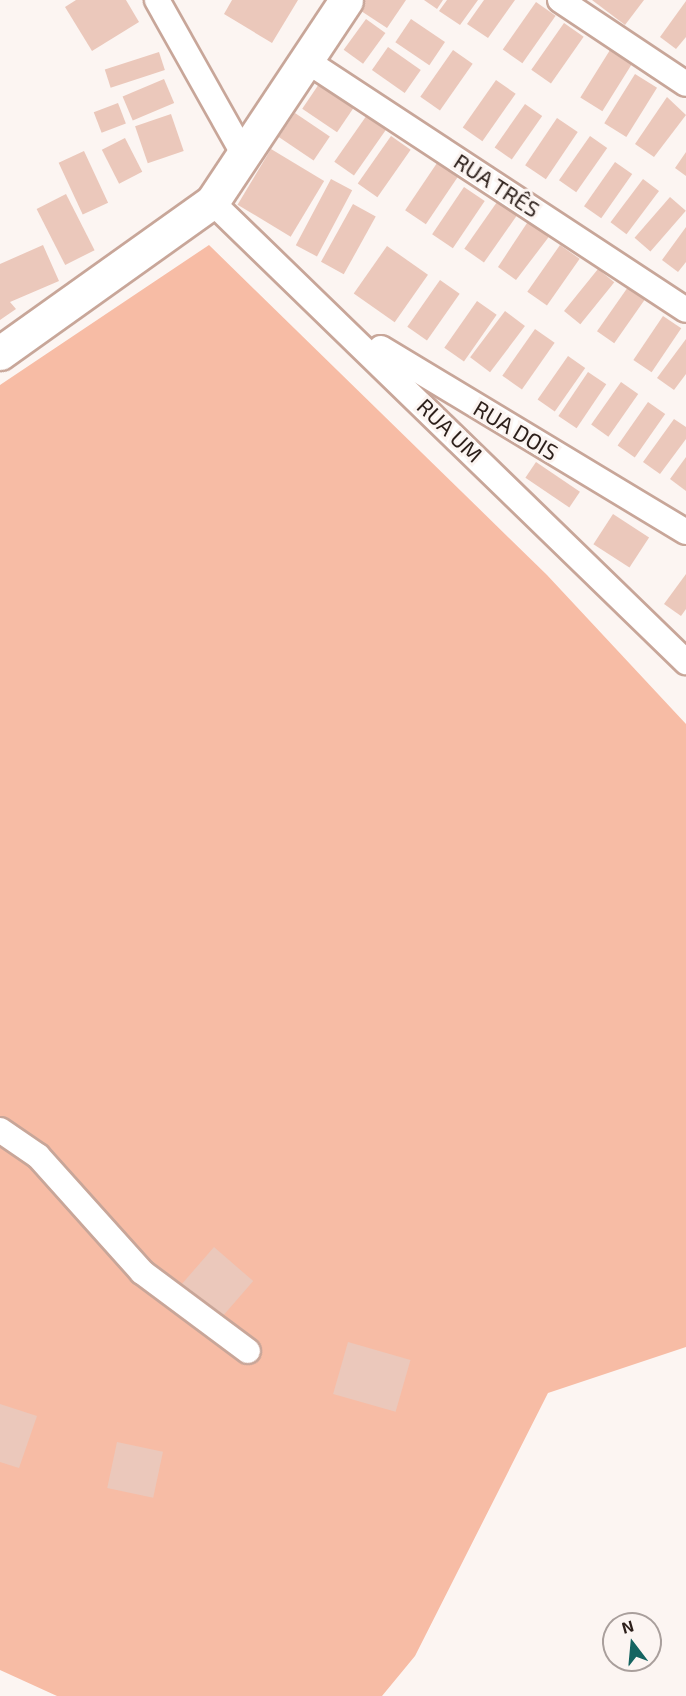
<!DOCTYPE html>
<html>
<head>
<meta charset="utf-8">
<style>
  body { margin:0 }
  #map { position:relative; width:686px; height:1696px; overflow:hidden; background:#fcf5f2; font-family:"Exo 2",sans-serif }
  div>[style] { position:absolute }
  .green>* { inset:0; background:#f7bca5 }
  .building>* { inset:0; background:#ebc8bb; transform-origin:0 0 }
  .roads { filter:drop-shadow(2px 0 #c8a699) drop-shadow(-2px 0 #c8a699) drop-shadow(0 2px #c8a699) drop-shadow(0 -2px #c8a699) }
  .street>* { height:24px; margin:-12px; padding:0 12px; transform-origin:12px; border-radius:12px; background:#fff }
  .secondary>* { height:33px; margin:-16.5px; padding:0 16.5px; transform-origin:16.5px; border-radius:16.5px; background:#fff }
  span { translate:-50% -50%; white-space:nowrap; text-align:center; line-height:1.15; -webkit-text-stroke:6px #fcf5f2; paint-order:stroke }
  .street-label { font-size:22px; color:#2c1f1a }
  .north { position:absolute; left:602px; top:1612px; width:60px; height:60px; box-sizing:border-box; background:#fcf5f2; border:2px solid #a99f9c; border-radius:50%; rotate:344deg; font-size:16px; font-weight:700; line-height:24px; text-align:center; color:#2c1f1a }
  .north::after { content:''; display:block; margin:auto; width:21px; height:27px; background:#156461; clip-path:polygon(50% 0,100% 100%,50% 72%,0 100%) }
</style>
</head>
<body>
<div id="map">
  <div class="green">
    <i style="clip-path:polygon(209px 245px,547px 575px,686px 724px,686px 1347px,548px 1393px,415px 1656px,382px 1696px,57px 1696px,0 1670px,0 385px)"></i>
  </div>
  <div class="building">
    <i style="clip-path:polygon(76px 0,126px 0,139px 22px,92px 51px,65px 7px)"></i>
    <i style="clip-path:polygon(232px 0,298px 0,272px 43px,224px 14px)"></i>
    <i style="clip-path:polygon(364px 0,406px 0,387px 28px,358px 9px)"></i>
    <i style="clip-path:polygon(424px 0,443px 0,437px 9px)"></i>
    <i style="clip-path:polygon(447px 0,478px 0,460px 25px,439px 11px)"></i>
    <i style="clip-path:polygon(484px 0,515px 0,488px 38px,467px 24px)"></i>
    <i style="clip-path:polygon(592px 0,644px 0,625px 25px)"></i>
    <i style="clip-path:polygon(686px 1px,686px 37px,676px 49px,660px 37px)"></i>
    <i style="left:536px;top:2px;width:24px;height:58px;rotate:35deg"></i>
    <i style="left:366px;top:19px;width:24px;height:38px;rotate:36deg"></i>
    <i style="left:411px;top:19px;width:41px;height:28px;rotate:34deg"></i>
    <i style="left:564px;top:23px;width:24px;height:57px;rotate:35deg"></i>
    <i style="left:388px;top:47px;width:40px;height:28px;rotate:35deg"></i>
    <i style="left:453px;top:50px;width:24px;height:57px;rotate:35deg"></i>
    <i style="left:610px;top:50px;width:26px;height:56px;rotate:32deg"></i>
    <i style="left:159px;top:52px;width:19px;height:57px;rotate:72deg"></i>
    <i style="left:635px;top:74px;width:26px;height:58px;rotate:32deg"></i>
    <i style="left:164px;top:79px;width:26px;height:45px;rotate:67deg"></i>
    <i style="left:496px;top:80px;width:24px;height:58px;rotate:35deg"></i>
    <i style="left:319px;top:84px;width:42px;height:30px;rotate:34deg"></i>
    <i style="clip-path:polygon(667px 97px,686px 115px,654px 157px,635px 144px)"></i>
    <i style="left:118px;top:103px;width:22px;height:26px;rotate:69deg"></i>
    <i style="left:525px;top:104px;width:21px;height:53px;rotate:35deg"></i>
    <i style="left:295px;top:113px;width:42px;height:29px;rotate:34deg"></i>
    <i style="left:171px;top:114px;width:39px;height:38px;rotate:71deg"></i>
    <i style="left:367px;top:115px;width:24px;height:57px;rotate:35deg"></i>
    <i style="left:557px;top:118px;width:25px;height:57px;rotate:34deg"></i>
    <i style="left:391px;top:136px;width:24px;height:58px;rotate:35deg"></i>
    <i style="left:590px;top:136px;width:21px;height:54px;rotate:35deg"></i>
    <i style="left:125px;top:138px;width:38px;height:26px;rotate:63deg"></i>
    <i style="left:271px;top:149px;width:62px;height:65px;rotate:31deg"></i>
    <i style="left:84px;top:151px;width:57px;height:28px;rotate:65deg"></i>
    <i style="clip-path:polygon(686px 152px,686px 176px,675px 168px)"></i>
    <i style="left:615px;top:162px;width:21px;height:54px;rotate:35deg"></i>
    <i style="left:437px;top:163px;width:25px;height:57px;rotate:34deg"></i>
    <i style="left:331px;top:179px;width:24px;height:75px;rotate:28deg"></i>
    <i style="left:643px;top:179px;width:20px;height:54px;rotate:37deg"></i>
    <i style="left:464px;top:187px;width:25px;height:57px;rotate:34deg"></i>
    <i style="left:66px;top:194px;width:63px;height:33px;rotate:63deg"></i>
    <i style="left:670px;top:197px;width:21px;height:54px;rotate:41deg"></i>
    <i style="left:497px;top:202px;width:24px;height:57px;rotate:35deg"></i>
    <i style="left:353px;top:204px;width:26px;height:66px;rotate:29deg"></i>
    <i style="clip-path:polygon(529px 220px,551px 234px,516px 280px,498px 267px)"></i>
    <i style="clip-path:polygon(686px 227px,686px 262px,678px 272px,662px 260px)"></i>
    <i style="clip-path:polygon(43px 245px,59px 281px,10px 302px,16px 309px,0 320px,0 264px)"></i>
    <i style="left:560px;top:245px;width:24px;height:57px;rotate:35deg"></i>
    <i style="left:387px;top:246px;width:50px;height:58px;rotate:35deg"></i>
    <i style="left:598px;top:269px;width:21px;height:54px;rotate:39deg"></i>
    <i style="left:440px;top:280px;width:24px;height:57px;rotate:35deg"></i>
    <i style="left:628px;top:287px;width:21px;height:54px;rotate:35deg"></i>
    <i style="left:477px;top:301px;width:24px;height:57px;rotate:35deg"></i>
    <i style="left:505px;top:311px;width:25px;height:58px;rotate:37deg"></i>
    <i style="left:663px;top:316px;width:22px;height:53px;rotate:34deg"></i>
    <i style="left:535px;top:329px;width:24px;height:57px;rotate:35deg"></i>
    <i style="clip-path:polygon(686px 339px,686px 374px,674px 390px,657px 378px)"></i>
    <i style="left:568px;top:356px;width:21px;height:53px;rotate:35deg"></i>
    <i style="left:588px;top:372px;width:22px;height:53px;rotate:34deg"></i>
    <i style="left:621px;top:382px;width:21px;height:52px;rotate:35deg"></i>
    <i style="left:648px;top:402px;width:21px;height:53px;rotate:35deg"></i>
    <i style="clip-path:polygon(674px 419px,686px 427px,686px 439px,660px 474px,643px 462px)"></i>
    <i style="clip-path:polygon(686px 457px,686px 491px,670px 479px)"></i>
    <i style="left:536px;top:462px;width:53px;height:19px;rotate:34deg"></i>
    <i style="left:613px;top:514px;width:43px;height:36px;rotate:33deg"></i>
    <i style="clip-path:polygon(686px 574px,686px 609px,681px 616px,664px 604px)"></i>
    <i style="left:214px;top:1247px;width:52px;height:51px;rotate:41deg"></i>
    <i style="left:348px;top:1342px;width:65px;height:54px;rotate:16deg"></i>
    <i style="clip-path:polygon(0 1404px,37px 1416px,19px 1468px,0 1462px)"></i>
    <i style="left:117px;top:1442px;width:47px;height:47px;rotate:12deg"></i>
  </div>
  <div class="roads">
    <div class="street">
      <i style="left:157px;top:0;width:178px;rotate:60.7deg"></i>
      <i style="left:560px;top:0;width:151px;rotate:33.7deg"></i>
      <i style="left:307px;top:61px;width:453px;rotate:33.3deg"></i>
      <i style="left:212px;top:202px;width:661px;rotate:44.14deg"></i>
      <i style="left:381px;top:348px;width:356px;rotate:31.1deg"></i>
      <i style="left:0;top:1130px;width:46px;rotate:34.4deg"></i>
      <i style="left:38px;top:1156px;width:156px;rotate:48.1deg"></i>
      <i style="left:142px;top:1272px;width:132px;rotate:36.7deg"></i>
    </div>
    <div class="secondary">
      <i style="left:0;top:353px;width:260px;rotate:-35.5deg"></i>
      <i style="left:212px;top:202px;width:242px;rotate:-56.4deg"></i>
    </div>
  </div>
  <div class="street-label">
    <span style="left:497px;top:185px;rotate:33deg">RUA TRÊS</span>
    <span style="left:450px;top:430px;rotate:44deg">RUA UM</span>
    <span style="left:516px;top:430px;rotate:31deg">RUA DOIS</span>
  </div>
  <div class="north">N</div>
</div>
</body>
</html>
